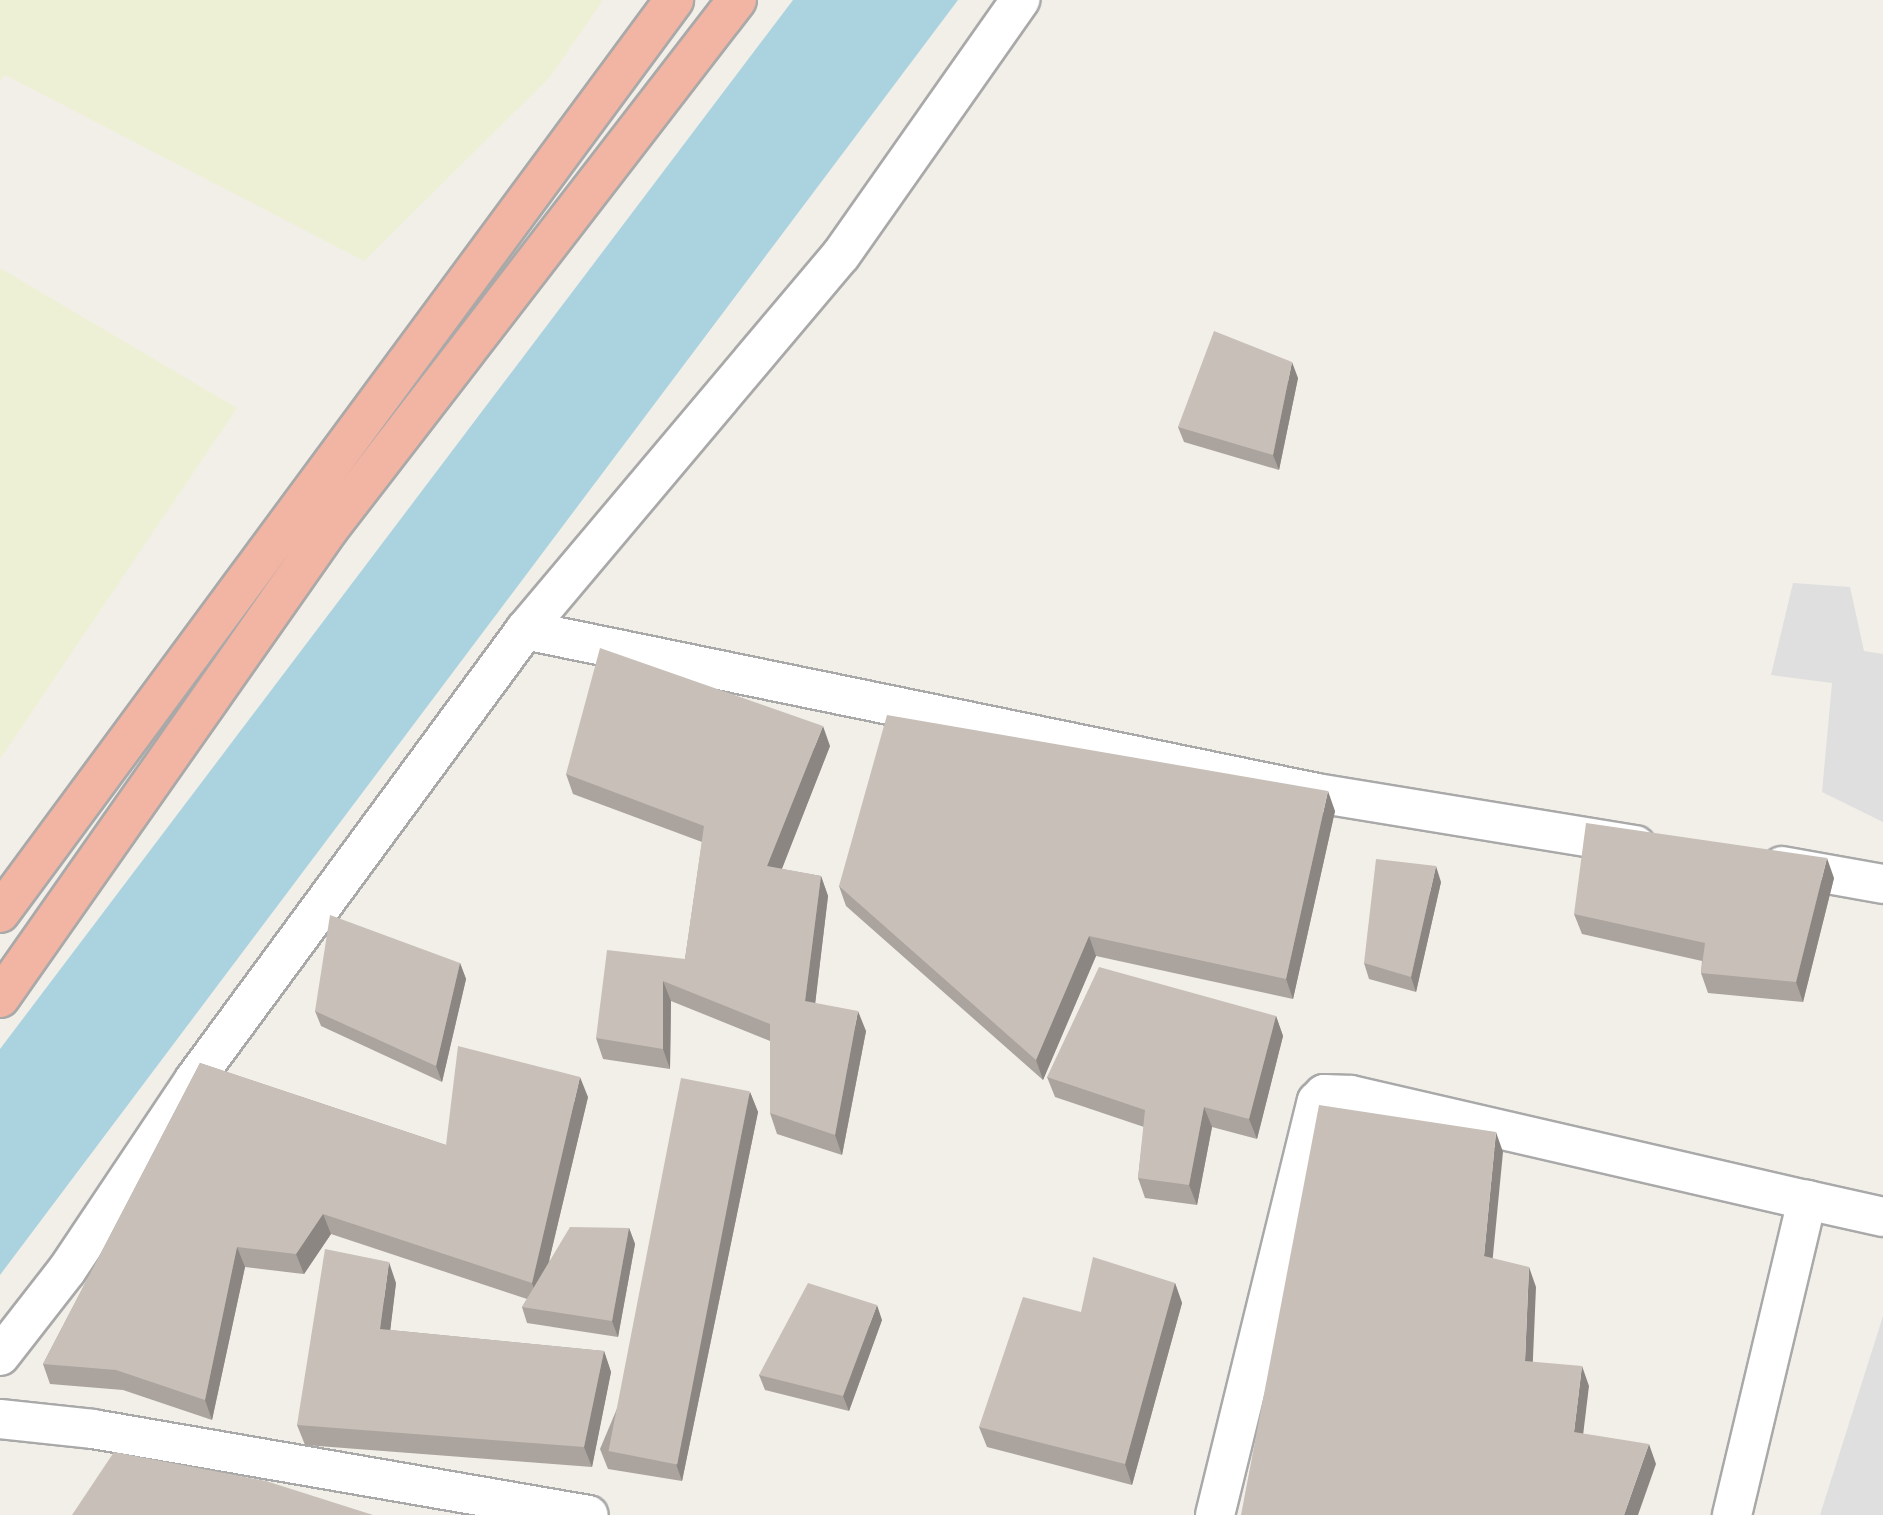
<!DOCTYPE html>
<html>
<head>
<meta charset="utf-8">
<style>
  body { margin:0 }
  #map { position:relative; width:1883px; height:1515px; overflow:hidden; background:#f2efe9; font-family:Quicksand,sans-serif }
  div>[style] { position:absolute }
  .residential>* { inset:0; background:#e0dfdf }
  .farmland>* { inset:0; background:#eef0d5 }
  .water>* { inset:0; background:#aad3df }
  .roads { filter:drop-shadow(2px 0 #a9a9a9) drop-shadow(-2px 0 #a9a9a9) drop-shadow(0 2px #a9a9a9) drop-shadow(0 -2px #a9a9a9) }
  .minor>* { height:38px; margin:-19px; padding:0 19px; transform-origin:19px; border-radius:19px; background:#fff }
  .trunk>* { height:38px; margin:-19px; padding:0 19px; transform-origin:19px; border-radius:19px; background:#f2b4a3 }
  .wall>* { inset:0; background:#aba49e }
  .shaded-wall>* { inset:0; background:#8b8681 }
  .building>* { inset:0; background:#c7bfb8; transform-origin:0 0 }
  span { translate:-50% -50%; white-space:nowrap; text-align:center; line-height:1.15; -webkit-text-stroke:6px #fff; paint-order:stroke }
</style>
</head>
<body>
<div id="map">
  <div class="residential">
    <i style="clip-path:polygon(1793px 583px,1850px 587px,1864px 651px,1883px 654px,1883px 822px,1822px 792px,1832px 683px,1771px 675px)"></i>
    <i style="clip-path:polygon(1883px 1316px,1883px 1515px,1820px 1515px)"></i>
  </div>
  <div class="farmland">
    <i style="clip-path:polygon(0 0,603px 0,550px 77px,364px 261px,5px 75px,0 82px)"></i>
    <i style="clip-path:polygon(0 268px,237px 408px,0 759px)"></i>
  </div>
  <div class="water">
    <i style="clip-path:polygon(793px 0,958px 0,0 1275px,0 1049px)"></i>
  </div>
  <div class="roads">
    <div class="minor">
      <i style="left:525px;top:630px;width:809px;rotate:11.63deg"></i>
      <i style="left:1317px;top:793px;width:323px;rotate:9.3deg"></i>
      <i style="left:1782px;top:866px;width:103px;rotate:10.1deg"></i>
      <i style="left:0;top:1356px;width:109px;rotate:-52.1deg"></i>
      <i style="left:67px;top:1270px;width:229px;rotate:-56.2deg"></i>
      <i style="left:194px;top:1080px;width:559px;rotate:-53.66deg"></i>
      <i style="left:525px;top:630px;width:490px;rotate:-49.9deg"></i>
      <i style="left:841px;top:255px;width:312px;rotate:-54.9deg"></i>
      <i style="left:0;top:1419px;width:94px;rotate:6.1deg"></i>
      <i style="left:93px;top:1429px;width:503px;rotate:9.84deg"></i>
      <i style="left:1215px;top:1515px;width:426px;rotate:-76.2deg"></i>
      <i style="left:1317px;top:1101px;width:10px;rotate:-45deg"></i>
      <i style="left:1324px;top:1094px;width:27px;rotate:2deg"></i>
      <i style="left:1351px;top:1095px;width:468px;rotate:13deg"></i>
      <i style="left:1732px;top:1515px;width:324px;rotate:-76.6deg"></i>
      <i style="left:1807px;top:1200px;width:78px;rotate:12.6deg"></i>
    </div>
    <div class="trunk">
      <i style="left:0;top:913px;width:1135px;rotate:-53.56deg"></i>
      <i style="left:0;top:998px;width:573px;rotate:-54.95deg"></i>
      <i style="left:329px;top:529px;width:668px;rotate:-52.36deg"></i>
    </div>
  </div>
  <div class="wall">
    <i style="clip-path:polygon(1298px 378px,1279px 470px,1184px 442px,1178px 427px)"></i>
    <i style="clip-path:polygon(830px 746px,782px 869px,821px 876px,828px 896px,815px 1003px,866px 1031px,842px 1155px,777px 1134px,770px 1113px,770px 1041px,671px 1001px,670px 1069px,603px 1059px,596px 1038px,685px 959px,702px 842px,573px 794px,566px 774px)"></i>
    <i style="clip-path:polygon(1335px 811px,1293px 999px,1096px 956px,1043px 1080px,846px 906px,839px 886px)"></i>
    <i style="clip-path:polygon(1834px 878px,1803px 1002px,1708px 993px,1701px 973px,1702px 961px,1582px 934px,1574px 914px)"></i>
    <i style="clip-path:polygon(1441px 882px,1416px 992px,1369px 979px,1364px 963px)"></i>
    <i style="clip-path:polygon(460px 963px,466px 979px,442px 1082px,321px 1026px,315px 1011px)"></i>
    <i style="clip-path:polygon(1276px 1016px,1283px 1036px,1257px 1139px,1212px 1127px,1197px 1205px,1145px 1198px,1138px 1178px,1144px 1127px,1055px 1097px,1047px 1077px)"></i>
    <i style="clip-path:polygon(200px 1063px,446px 1145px,588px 1097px,549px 1261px,629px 1228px,635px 1244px,618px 1337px,527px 1323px,522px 1307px,527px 1299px,331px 1234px,304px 1274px,245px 1267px,212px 1420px,123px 1390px,50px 1384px,43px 1364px)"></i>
    <i style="clip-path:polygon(750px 1092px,758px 1112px,682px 1481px,608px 1469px,600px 1449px)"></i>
    <i style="clip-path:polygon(396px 1283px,390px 1330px,604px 1351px,611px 1372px,592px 1467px,305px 1445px,297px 1425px)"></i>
    <i style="clip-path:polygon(1175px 1283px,1182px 1303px,1132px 1485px,987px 1447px,979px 1427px)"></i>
    <i style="clip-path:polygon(882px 1320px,849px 1411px,765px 1390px,759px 1375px)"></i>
  </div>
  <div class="shaded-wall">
    <i style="clip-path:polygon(1292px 362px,1298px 378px,1279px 470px,1273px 455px)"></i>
    <i style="clip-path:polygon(823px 726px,830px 746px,775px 886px,767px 866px)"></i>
    <i style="clip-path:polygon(1328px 791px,1335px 811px,1293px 999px,1286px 979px)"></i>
    <i style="clip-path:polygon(1827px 858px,1834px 878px,1803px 1002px,1796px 982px)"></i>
    <i style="clip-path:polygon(1436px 866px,1441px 882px,1416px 992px,1411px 977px)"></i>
    <i style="clip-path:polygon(821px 876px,828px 896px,813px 1022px,805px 1001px)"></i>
    <i style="clip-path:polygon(1089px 936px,1096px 956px,1043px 1080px,1036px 1060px)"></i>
    <i style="clip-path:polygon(460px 963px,466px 979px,442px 1082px,436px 1066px)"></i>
    <i style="clip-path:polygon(663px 981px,671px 1001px,670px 1069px,663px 1049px)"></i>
    <i style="clip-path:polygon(858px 1011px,866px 1031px,842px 1155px,835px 1135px)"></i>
    <i style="clip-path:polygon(1276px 1016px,1283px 1036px,1257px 1139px,1249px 1119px)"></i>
    <i style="clip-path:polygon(580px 1077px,588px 1097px,539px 1303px,532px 1283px)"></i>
    <i style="clip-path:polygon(750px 1092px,758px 1112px,682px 1481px,675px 1461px)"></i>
    <i style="clip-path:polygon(1204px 1107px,1212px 1127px,1197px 1205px,1189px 1185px)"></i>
    <i style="clip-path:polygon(1496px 1132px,1503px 1152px,1491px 1276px,1484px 1256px)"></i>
    <i style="clip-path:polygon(323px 1214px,331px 1234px,304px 1274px,296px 1254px)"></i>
    <i style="clip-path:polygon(629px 1228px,635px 1244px,618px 1337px,612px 1321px)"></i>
    <i style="clip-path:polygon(237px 1247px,245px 1267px,212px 1420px,205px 1400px)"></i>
    <i style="clip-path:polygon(389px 1262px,396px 1283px,388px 1349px,380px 1329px)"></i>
    <i style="clip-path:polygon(1529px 1267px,1536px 1287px,1532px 1381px,1525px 1361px)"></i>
    <i style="clip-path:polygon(1175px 1283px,1182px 1303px,1132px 1485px,1125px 1464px)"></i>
    <i style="clip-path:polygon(877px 1305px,882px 1320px,849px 1411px,843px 1396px)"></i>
    <i style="clip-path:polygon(604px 1351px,611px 1372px,592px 1467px,584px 1447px)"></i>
    <i style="clip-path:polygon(1582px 1366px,1589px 1386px,1581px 1452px,1574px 1432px)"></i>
    <i style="clip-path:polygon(1649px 1444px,1656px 1464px,1638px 1515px,1624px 1515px)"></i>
  </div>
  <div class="building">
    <i style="clip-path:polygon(1214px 331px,1292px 362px,1273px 455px,1178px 427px)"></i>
    <i style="clip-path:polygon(600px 648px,823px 726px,767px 866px,821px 876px,805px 1001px,858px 1011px,835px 1135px,770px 1113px,770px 1024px,663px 981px,663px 1049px,596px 1038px,607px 950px,685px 959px,704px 826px,566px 774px)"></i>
    <i style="clip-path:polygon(887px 715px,1328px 791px,1286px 979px,1089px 936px,1036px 1060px,839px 886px)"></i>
    <i style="clip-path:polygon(1586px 823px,1827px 858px,1796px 982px,1701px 973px,1705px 943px,1574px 914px)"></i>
    <i style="clip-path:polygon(1376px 859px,1436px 866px,1411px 977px,1364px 963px)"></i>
    <i style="clip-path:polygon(330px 915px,460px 963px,436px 1066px,315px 1011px)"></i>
    <i style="clip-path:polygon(1099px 967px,1276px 1016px,1249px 1119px,1204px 1107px,1189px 1185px,1138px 1178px,1145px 1110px,1047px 1077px)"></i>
    <i style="clip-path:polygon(458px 1046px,580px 1077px,532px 1283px,323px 1214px,296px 1254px,237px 1247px,205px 1400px,116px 1370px,43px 1364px,200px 1063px,446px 1145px)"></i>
    <i style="left:681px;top:1078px;width:70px;height:380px;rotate:11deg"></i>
    <i style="clip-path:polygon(1319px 1105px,1496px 1132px,1484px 1256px,1529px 1267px,1525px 1361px,1582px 1366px,1574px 1432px,1649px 1444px,1624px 1515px,1241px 1515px)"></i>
    <i style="clip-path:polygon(570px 1227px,629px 1228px,612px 1321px,522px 1307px)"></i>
    <i style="clip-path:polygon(325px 1249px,389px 1262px,380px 1329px,604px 1351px,584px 1447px,297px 1425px)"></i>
    <i style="clip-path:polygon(1093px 1257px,1175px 1283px,1125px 1464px,979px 1427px,1023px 1297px,1081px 1312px)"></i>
    <i style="clip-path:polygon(808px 1283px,877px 1305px,843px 1396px,759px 1375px)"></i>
    <i style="clip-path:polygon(114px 1452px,266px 1481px,373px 1515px,72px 1515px)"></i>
  </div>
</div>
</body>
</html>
